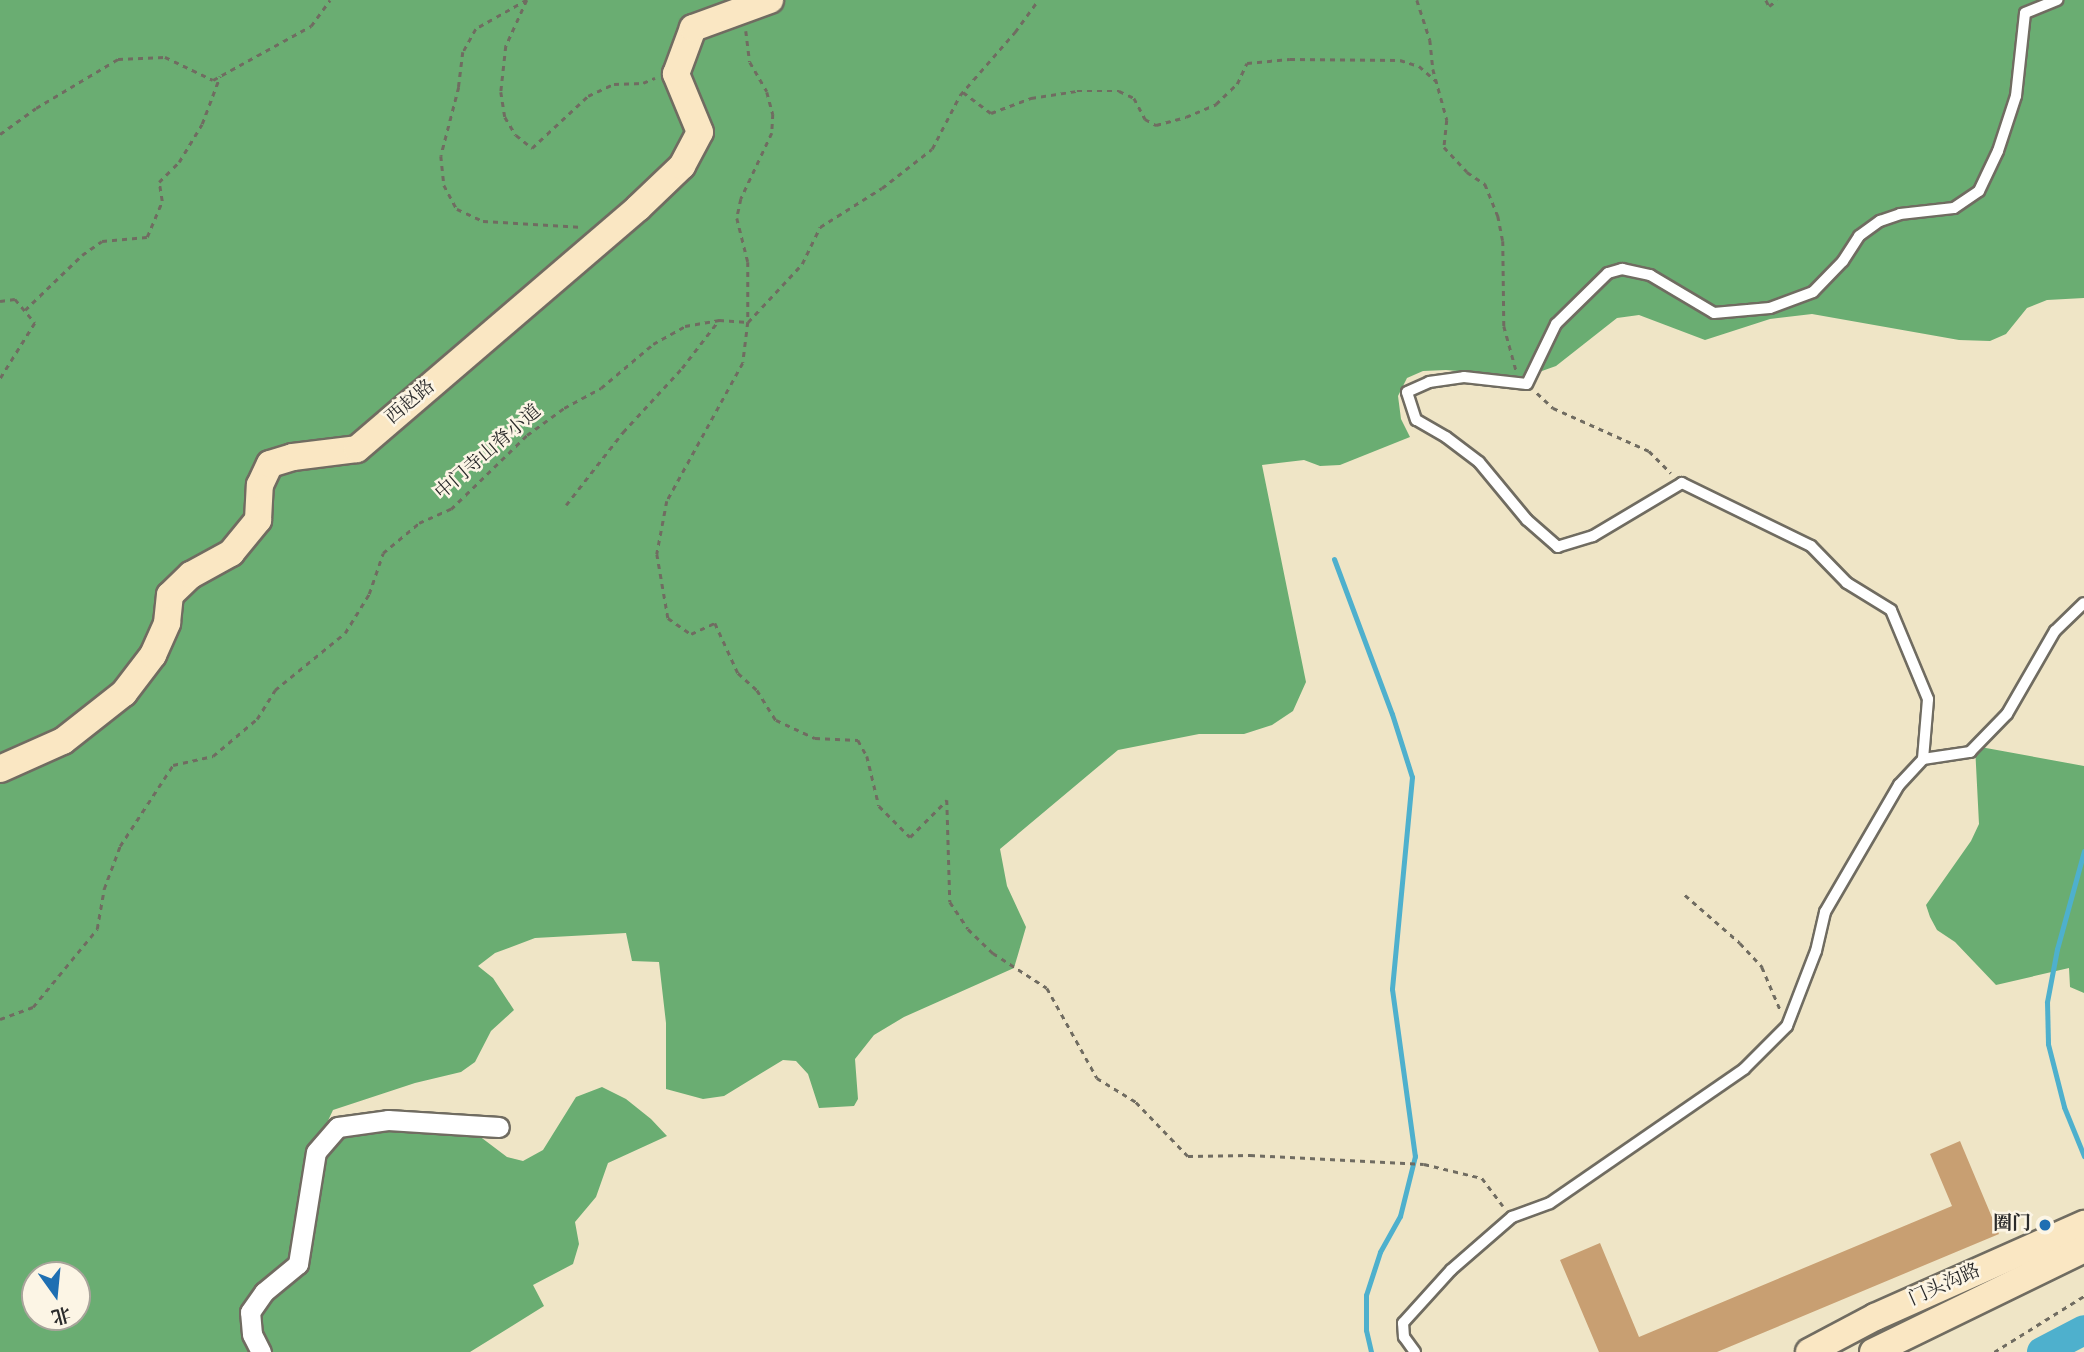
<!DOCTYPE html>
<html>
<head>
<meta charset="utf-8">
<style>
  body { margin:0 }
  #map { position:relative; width:2084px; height:1352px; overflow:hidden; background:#efe5c6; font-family:"IM FELL English","Noto Serif SC",serif }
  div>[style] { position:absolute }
  .forest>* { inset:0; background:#6aad72 }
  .stream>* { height:5px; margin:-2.5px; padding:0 2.5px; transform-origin:2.5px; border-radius:2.5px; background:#4eb0cd }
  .river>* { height:30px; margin:-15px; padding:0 15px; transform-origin:15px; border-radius:15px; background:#4eb0cd }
  .building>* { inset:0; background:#c89f72 }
  .path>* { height:2.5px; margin-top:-1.25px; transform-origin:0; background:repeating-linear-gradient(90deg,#706c61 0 5px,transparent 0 10px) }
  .roads { filter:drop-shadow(2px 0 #706c61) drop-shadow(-2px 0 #706c61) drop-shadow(0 2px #706c61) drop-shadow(0 -2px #706c61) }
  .lane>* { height:10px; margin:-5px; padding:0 5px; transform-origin:5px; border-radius:5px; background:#fff }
  .street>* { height:19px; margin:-9.5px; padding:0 9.5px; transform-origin:9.5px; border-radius:9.5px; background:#fff }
  .secondary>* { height:26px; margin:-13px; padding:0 13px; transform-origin:13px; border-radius:13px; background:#fae7c3 }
  .dots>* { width:19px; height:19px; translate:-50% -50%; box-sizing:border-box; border:4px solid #fcf5e5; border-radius:50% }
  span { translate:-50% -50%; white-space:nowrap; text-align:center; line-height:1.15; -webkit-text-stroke:5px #fcf5e5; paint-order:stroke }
  .street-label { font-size:19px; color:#2b2b2b }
  .poi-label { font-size:19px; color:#2b2b2b; font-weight:700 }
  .right { translate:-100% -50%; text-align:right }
  .north { position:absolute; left:21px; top:1261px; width:70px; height:70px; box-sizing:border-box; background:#fcf5e5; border:2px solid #a8a49b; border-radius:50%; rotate:165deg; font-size:19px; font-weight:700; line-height:28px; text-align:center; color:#2b2b2b }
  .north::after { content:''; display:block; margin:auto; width:24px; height:32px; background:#1f6fb2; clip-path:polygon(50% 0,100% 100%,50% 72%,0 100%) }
</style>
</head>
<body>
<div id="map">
  <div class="forest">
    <i style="clip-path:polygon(evenodd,0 0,2084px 0,2084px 298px,2047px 300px,2027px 308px,2006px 334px,1990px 341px,1959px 340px,1812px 314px,1770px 319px,1705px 340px,1639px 315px,1617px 318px,1556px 366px,1525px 377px,1446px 370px,1423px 371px,1407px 378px,1398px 396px,1401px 419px,1410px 437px,1340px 465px,1320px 466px,1304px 460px,1262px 465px,1306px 682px,1293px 711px,1272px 725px,1244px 734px,1199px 734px,1118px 750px,1000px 849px,1007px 886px,1026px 927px,1014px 968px,904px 1017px,874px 1035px,855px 1059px,858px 1099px,854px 1106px,819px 1108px,808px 1074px,796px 1061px,783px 1060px,724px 1096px,703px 1099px,666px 1089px,666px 1023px,659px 962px,632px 961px,626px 933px,535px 938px,495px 953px,478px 966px,493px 978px,514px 1010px,491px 1031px,475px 1062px,461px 1072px,415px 1083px,333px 1110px,326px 1125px,333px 1132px,359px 1135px,385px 1126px,466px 1126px,507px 1157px,523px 1161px,543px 1150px,576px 1097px,602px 1087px,626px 1099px,651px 1119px,667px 1136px,608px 1163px,596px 1197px,575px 1222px,579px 1244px,573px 1264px,533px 1285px,544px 1306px,470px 1352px,0 1352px,0 0,35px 1275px,77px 1275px,77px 1317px,35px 1317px,35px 1275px)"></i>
    <i style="clip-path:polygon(1975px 746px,2084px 766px,2084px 993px,2070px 987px,2069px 968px,1996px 985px,1955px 942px,1937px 930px,1930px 917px,1926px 905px,1971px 841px,1979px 824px)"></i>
  </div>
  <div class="stream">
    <i style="left:1334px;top:559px;width:165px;rotate:69.5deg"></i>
    <i style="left:1392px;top:714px;width:66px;rotate:72.4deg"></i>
    <i style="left:1412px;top:777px;width:213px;rotate:95.4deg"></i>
    <i style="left:1392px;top:989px;width:169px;rotate:82.2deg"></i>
    <i style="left:1415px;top:1156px;width:62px;rotate:104deg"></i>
    <i style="left:1400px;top:1216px;width:41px;rotate:119.1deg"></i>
    <i style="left:1380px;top:1252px;width:45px;rotate:108deg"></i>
    <i style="left:1366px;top:1295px;width:35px;rotate:90deg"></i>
    <i style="left:1366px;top:1330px;width:23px;rotate:77deg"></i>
    <i style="left:2084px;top:851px;width:102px;rotate:105.4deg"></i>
    <i style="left:2057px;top:949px;width:54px;rotate:100.7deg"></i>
    <i style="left:2047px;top:1002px;width:42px;rotate:88.6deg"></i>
    <i style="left:2048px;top:1044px;width:65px;rotate:75.7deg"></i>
    <i style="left:2064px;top:1107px;width:53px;rotate:67.8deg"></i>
    <i style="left:2059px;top:1343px;width:11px;rotate:56deg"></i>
  </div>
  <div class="river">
    <i style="left:2042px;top:1352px;width:47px;rotate:-27.6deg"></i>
  </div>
  <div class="building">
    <i style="clip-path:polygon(1960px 1141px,1999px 1234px,1717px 1352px,1599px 1352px,1560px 1260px,1600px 1243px,1639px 1337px,1952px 1206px,1930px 1154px)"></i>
  </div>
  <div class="path">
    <i style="left:527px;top:0;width:59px;rotate:150.4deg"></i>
    <i style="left:476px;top:29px;width:26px;rotate:119deg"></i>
    <i style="left:463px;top:52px;width:35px;rotate:97deg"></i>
    <i style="left:459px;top:87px;width:71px;rotate:104.6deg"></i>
    <i style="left:441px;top:156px;width:29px;rotate:84deg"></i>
    <i style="left:444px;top:185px;width:27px;rotate:62deg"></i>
    <i style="left:457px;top:209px;width:29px;rotate:25deg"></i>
    <i style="left:483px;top:221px;width:100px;rotate:3.4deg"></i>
    <i style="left:527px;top:0;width:51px;rotate:114.5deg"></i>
    <i style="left:506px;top:46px;width:46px;rotate:96.2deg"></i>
    <i style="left:501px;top:92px;width:25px;rotate:81deg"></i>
    <i style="left:505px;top:117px;width:21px;rotate:59deg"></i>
    <i style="left:516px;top:135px;width:21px;rotate:39deg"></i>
    <i style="left:532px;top:148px;width:76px;rotate:-42.9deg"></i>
    <i style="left:588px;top:96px;width:29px;rotate:-25deg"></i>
    <i style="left:614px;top:84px;width:29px;rotate:-2deg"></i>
    <i style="left:643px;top:83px;width:13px;rotate:-23deg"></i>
    <i style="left:1417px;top:0;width:42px;rotate:72deg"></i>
    <i style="left:1430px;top:40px;width:29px;rotate:84deg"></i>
    <i style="left:1433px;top:69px;width:53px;rotate:74.6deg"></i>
    <i style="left:1447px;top:120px;width:27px;rotate:96deg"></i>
    <i style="left:1444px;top:147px;width:34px;rotate:47deg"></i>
    <i style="left:1467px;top:172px;width:22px;rotate:34deg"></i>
    <i style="left:1485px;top:184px;width:35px;rotate:68deg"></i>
    <i style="left:1498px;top:216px;width:25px;rotate:79deg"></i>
    <i style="left:1503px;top:241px;width:85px;rotate:89.3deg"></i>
    <i style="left:1504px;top:326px;width:46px;rotate:74.7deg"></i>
    <i style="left:1766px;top:0;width:7px;rotate:63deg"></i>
    <i style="left:1769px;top:6px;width:10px;rotate:-37deg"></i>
    <i style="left:746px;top:31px;width:31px;rotate:83deg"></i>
    <i style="left:750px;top:62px;width:34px;rotate:60deg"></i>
    <i style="left:767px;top:92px;width:23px;rotate:75deg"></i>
    <i style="left:773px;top:114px;width:19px;rotate:93deg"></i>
    <i style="left:772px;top:133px;width:73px;rotate:115.2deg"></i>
    <i style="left:741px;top:199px;width:19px;rotate:102deg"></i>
    <i style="left:737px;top:218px;width:45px;rotate:76deg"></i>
    <i style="left:748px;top:262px;width:60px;rotate:90deg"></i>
    <i style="left:748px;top:322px;width:41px;rotate:97deg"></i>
    <i style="left:743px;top:363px;width:158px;rotate:118.8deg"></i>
    <i style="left:667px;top:501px;width:54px;rotate:100.7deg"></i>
    <i style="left:657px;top:554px;width:65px;rotate:80.2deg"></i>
    <i style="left:668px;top:618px;width:28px;rotate:35deg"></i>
    <i style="left:691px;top:634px;width:26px;rotate:-25deg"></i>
    <i style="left:715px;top:623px;width:55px;rotate:65.3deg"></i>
    <i style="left:738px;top:673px;width:25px;rotate:42deg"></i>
    <i style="left:757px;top:690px;width:36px;rotate:58deg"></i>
    <i style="left:776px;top:720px;width:43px;rotate:24.8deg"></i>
    <i style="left:815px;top:738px;width:43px;rotate:2.7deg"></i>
    <i style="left:858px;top:740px;width:18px;rotate:61deg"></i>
    <i style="left:867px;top:756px;width:51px;rotate:76.5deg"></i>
    <i style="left:879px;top:806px;width:44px;rotate:45deg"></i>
    <i style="left:910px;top:837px;width:52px;rotate:-45deg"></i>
    <i style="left:947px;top:800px;width:102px;rotate:88.3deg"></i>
    <i style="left:950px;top:902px;width:32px;rotate:56deg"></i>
    <i style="left:968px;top:929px;width:35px;rotate:44deg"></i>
    <i style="left:993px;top:953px;width:64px;rotate:32.9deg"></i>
    <i style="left:1047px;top:988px;width:103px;rotate:60.9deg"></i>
    <i style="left:1097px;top:1078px;width:46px;rotate:31.6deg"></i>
    <i style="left:1136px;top:1102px;width:75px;rotate:46.1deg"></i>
    <i style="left:1188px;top:1156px;width:62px;rotate:-0.9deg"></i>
    <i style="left:1250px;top:1155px;width:174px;rotate:3deg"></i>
    <i style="left:1424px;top:1164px;width:60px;rotate:13.6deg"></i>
    <i style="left:1482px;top:1178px;width:35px;rotate:53deg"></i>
    <i style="left:963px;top:92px;width:35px;rotate:37deg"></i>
    <i style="left:991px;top:113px;width:43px;rotate:-20.6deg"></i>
    <i style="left:1031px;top:98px;width:47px;rotate:-8.7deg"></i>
    <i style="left:1077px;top:91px;width:42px"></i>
    <i style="left:1119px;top:91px;width:17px;rotate:25deg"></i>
    <i style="left:1134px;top:98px;width:24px;rotate:62deg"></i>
    <i style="left:1145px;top:119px;width:13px;rotate:29deg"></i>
    <i style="left:1156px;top:125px;width:31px;rotate:-15deg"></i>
    <i style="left:1186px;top:117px;width:33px;rotate:-23deg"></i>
    <i style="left:1216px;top:104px;width:29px;rotate:-44deg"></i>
    <i style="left:1237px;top:84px;width:23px;rotate:-65deg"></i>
    <i style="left:1247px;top:63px;width:43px;rotate:-5.3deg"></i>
    <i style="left:1290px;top:59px;width:110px;rotate:0.5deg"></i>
    <i style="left:1400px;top:60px;width:20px;rotate:18deg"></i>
    <i style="left:1419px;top:66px;width:23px;rotate:41deg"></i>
    <i style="left:0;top:134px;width:44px;rotate:-35.8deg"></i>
    <i style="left:36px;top:108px;width:96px;rotate:-30.9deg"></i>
    <i style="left:118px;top:59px;width:47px;rotate:-2.4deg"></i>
    <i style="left:165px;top:57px;width:53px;rotate:25.6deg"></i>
    <i style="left:213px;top:80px;width:112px;rotate:-28.9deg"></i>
    <i style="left:311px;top:26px;width:32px;rotate:-54deg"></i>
    <i style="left:0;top:301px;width:15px;rotate:-8deg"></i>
    <i style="left:15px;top:299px;width:31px;rotate:50deg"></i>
    <i style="left:35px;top:323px;width:66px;rotate:122deg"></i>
    <i style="left:25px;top:310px;width:79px;rotate:-44deg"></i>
    <i style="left:82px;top:255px;width:24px;rotate:-35deg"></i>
    <i style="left:102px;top:241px;width:45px;rotate:-5.1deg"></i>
    <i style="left:147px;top:237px;width:39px;rotate:-67deg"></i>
    <i style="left:162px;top:201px;width:19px;rotate:-99deg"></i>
    <i style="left:159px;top:182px;width:28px;rotate:-45deg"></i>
    <i style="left:179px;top:162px;width:44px;rotate:-58.8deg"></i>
    <i style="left:202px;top:124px;width:51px;rotate:-69.4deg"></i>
    <i style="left:1537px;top:393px;width:22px;rotate:43deg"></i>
    <i style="left:1553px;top:408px;width:105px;rotate:24.1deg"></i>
    <i style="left:1649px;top:451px;width:31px;rotate:45deg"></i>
    <i style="left:566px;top:505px;width:93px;rotate:-52deg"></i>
    <i style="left:623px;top:432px;width:87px;rotate:-47.3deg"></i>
    <i style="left:682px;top:368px;width:61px;rotate:-52.4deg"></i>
    <i style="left:1685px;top:895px;width:73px;rotate:41.1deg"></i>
    <i style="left:1740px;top:943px;width:33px;rotate:47deg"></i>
    <i style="left:1762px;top:967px;width:46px;rotate:66.8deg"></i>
    <i style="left:0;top:1019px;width:35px;rotate:-20deg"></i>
    <i style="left:33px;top:1007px;width:101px;rotate:-50.6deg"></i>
    <i style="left:97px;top:929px;width:41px;rotate:-80.1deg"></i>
    <i style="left:104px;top:889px;width:46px;rotate:-69.6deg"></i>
    <i style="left:120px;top:846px;width:97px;rotate:-56.8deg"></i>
    <i style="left:173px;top:765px;width:41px;rotate:-12.7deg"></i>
    <i style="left:213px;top:756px;width:57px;rotate:-40.1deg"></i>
    <i style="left:257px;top:719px;width:34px;rotate:-58deg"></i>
    <i style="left:275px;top:690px;width:90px;rotate:-39.2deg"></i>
    <i style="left:345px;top:633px;width:46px;rotate:-58.4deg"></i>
    <i style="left:369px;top:594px;width:43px;rotate:-71.1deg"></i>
    <i style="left:383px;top:553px;width:47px;rotate:-39.8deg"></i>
    <i style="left:419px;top:523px;width:35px;rotate:-24deg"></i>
    <i style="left:451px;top:509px;width:106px;rotate:-44.2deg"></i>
    <i style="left:527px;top:435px;width:46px;rotate:-36.1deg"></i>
    <i style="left:564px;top:408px;width:42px;rotate:-28.4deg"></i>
    <i style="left:601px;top:388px;width:68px;rotate:-40.2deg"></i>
    <i style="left:653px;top:344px;width:37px;rotate:-29deg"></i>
    <i style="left:685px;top:326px;width:35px;rotate:-10deg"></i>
    <i style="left:719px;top:320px;width:29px;rotate:4deg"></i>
    <i style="left:748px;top:322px;width:79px;rotate:-47deg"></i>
    <i style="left:802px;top:264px;width:41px;rotate:-64.1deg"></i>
    <i style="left:820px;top:227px;width:73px;rotate:-32.2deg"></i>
    <i style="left:882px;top:188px;width:63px;rotate:-38deg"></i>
    <i style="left:932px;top:149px;width:61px;rotate:-62.6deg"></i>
    <i style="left:960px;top:95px;width:84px;rotate:-48.9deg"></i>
    <i style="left:1015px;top:32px;width:39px;rotate:-54deg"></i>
    <i style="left:1994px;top:1352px;width:106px;rotate:-31.9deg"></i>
  </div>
  <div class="roads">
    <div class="lane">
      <i style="left:1923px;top:759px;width:48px;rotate:-8.5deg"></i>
      <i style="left:1970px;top:752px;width:53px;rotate:-45.8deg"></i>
      <i style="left:2007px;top:714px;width:96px;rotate:-60deg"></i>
      <i style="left:2055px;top:631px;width:40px;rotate:-44deg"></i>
      <i style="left:1415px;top:1352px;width:19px;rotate:-126deg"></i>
      <i style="left:1404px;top:1337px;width:14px;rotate:-94deg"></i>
      <i style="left:1403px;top:1323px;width:72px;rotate:-47.8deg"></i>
      <i style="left:1451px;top:1270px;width:81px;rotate:-41deg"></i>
      <i style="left:1512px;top:1217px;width:40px;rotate:-20.2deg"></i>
      <i style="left:1550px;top:1203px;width:236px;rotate:-34.6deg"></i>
      <i style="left:1744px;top:1069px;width:61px;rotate:-45deg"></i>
      <i style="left:1787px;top:1026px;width:80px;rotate:-68.9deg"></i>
      <i style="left:1816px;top:951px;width:40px;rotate:-77deg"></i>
      <i style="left:1825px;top:912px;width:147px;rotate:-59.8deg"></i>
      <i style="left:1899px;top:785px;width:35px;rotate:-47deg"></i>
      <i style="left:1923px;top:759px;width:60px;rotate:-85.2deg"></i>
      <i style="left:1928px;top:699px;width:96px;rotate:-112.6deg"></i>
      <i style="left:1891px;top:610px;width:52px;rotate:-148.5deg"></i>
      <i style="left:1847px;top:583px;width:52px;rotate:-134.2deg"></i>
      <i style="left:1811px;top:546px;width:144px;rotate:-154deg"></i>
      <i style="left:1682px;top:483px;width:104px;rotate:149.2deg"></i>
      <i style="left:1593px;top:536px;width:37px;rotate:163deg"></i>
      <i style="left:1558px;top:547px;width:41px;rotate:-138.9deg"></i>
      <i style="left:1527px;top:520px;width:75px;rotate:-129.6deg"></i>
      <i style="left:1479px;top:462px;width:41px;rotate:-142.9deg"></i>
      <i style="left:1446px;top:437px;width:34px;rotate:-150deg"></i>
      <i style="left:1416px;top:420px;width:29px;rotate:-108deg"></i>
      <i style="left:1407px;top:392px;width:24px;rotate:-24deg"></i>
      <i style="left:1429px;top:382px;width:35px;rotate:-8deg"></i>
      <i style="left:1464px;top:377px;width:63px;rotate:6.3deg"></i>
      <i style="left:1527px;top:384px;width:67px;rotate:-64.2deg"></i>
      <i style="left:1556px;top:324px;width:73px;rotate:-44.4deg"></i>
      <i style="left:1608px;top:273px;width:15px;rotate:-16deg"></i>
      <i style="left:1622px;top:269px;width:29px;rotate:12deg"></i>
      <i style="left:1650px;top:275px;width:74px;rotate:30.7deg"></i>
      <i style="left:1714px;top:313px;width:56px;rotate:-5.1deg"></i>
      <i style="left:1770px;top:308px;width:46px;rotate:-20.4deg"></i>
      <i style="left:1813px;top:292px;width:43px;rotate:-45.9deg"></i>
      <i style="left:1843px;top:261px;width:30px;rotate:-57deg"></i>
      <i style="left:1859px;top:236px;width:26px;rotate:-36deg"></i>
      <i style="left:1880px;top:221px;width:21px;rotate:-19deg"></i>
      <i style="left:1900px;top:214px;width:54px;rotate:-6.3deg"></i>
      <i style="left:1954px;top:208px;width:30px;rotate:-34deg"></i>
      <i style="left:1979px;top:191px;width:44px;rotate:-64.6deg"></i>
      <i style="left:1998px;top:151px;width:58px;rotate:-71.9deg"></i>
      <i style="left:2016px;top:96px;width:83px;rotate:-83.8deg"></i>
      <i style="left:2025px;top:13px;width:35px;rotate:-22deg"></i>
    </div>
    <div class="street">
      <i style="left:261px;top:1352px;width:20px;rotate:-117deg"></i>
      <i style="left:252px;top:1334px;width:22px;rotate:-95deg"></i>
      <i style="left:250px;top:1312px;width:24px;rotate:-55deg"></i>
      <i style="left:264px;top:1292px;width:44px;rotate:-39.5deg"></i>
      <i style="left:298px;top:1264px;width:113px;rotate:-80.9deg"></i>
      <i style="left:316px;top:1152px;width:33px;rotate:-49deg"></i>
      <i style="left:338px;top:1127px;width:50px;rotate:-8deg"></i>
      <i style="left:388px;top:1120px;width:111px;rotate:3.6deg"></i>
    </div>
    <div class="secondary">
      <i style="left:0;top:769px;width:69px;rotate:-24deg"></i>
      <i style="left:63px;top:741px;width:78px;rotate:-38.2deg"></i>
      <i style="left:124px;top:693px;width:48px;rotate:-52.7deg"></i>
      <i style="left:153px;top:655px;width:35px;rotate:-66deg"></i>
      <i style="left:167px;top:623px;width:28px;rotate:-84deg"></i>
      <i style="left:170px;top:595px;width:29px;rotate:-44deg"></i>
      <i style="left:191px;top:575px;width:46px;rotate:-28.8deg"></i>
      <i style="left:231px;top:553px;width:43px;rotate:-50.7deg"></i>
      <i style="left:258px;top:520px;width:35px;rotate:-87deg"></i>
      <i style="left:260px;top:485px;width:23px;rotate:-65deg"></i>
      <i style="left:270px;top:464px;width:24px;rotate:-17deg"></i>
      <i style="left:293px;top:457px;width:64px;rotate:-7.1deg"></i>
      <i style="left:357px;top:449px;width:370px;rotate:-40.6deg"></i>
      <i style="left:638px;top:208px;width:61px;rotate:-43.7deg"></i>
      <i style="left:682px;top:166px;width:38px;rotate:-62deg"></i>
      <i style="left:700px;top:132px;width:63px;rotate:-112.5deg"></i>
      <i style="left:676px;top:74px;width:49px;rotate:-69.7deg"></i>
      <i style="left:693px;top:28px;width:82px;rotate:-20deg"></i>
      <i style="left:1809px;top:1352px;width:75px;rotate:-27.9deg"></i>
      <i style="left:1875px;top:1317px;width:229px;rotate:-24deg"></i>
      <i style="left:1873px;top:1352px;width:235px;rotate:-26deg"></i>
    </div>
  </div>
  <div class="dots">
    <i style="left:2045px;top:1225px;background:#1f6fb2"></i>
  </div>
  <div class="street-label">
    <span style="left:411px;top:403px;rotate:-40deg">西赵路</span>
    <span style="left:489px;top:453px;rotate:-41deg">中门寺山脊小道</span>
    <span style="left:1945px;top:1286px;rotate:-24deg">门头沟路</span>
  </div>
  <div class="poi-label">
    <span class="right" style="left:2031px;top:1225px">圈门</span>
  </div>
  <div class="north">北</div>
</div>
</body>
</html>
